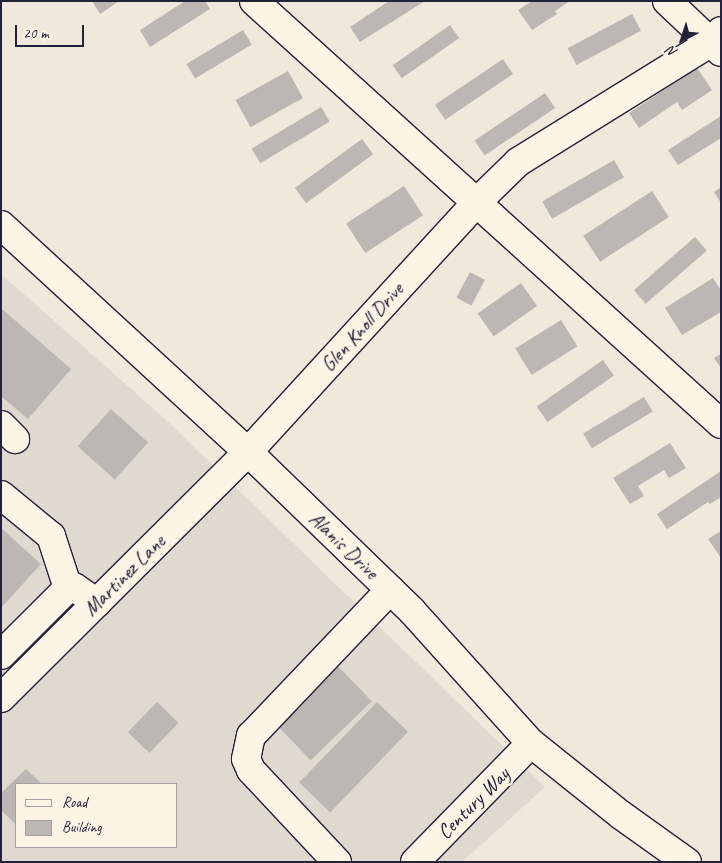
<!DOCTYPE html>
<html>
<head>
<meta charset="utf-8">
<style>
  body { margin:0 }
  #map { position:relative; width:722px; height:863px; overflow:hidden; background:#efe8db; font-family:Caveat,sans-serif }
  div>[style] { position:absolute }
  .built>* { inset:0; background:#e0d9cf }
  .building>* { inset:0; background:#bcb7b3; transform-origin:0 0 }
  .roads { filter:drop-shadow(1px 0 #22223b) drop-shadow(-1px 0 #22223b) drop-shadow(0 1px #22223b) drop-shadow(0 -1px #22223b) }
  .minor>* { height:28px; margin:-14px; padding:0 14px; transform-origin:14px; border-radius:14px; background:#fcf5e5 }
  .major>* { height:28px; margin:-14px; padding:0 14px; transform-origin:14px; border-radius:14px; background:#fcf5e5 }
  span { translate:-50% -50%; white-space:nowrap; text-align:center; line-height:1.15; -webkit-text-stroke:5px #fcf5e5; paint-order:stroke }
  .street-label { font-size:21px; color:#22223b }
  .frame { position:absolute; inset:0; border:2px solid #22223b; pointer-events:none }
  .legend { position:absolute; left:15px; top:783px; width:162px; height:65px; box-sizing:border-box; background:#fcf5e5; border:1px solid #a5a1a1; margin:0; padding:6px 9px; list-style:none; font-size:15px; color:#22223b }
  .legend li { display:flex; align-items:center; gap:10px; height:25px }
  .legend b { width:25px; border:1px solid #a5a1a1 }
  .north { position:absolute; left:657px; top:15px; width:50px; height:50px; -webkit-text-stroke:4px #fcf5e5; paint-order:stroke; rotate:220deg; font-size:14px; font-weight:700; line-height:20px; text-align:center; color:#22223b }
  .north::after { content:''; display:block; margin:auto; width:18px; height:22px; background:#22223b; clip-path:polygon(50% 0,100% 100%,50% 72%,0 100%) }
  .scale { position:absolute; left:15px; top:25px; width:69px; height:22px; box-sizing:border-box; border:2px solid #22223b; border-top:0; padding-left:6px; font-size:15px; line-height:18px; white-space:nowrap; color:#22223b; -webkit-text-stroke:4px #fcf5e5; paint-order:stroke }
</style>
</head>
<body>
<div id="map">
  <div class="built">
    <i style="clip-path:polygon(evenodd,1px 274px,164px 418px,545px 787px,462px 862px,1px 862px,1px 274px,16px 784px,176px 784px,176px 847px,16px 847px,16px 784px)"></i>
  </div>
  <div class="building">
    <i style="clip-path:polygon(92px 1px,119px 1px,100px 14px)"></i>
    <i style="clip-path:polygon(185px 1px,205px 1px,210px 9px,150px 47px,140px 30px)"></i>
    <i style="clip-path:polygon(389px 1px,425px 1px,360px 42px,350px 27px)"></i>
    <i style="clip-path:polygon(532px 1px,570px 1px,555px 11px,557px 14px,532px 30px,518px 10px)"></i>
    <i style="left:632px;top:14px;width:19px;height:73px;rotate:62deg"></i>
    <i style="left:450px;top:25px;width:16px;height:70px;rotate:55deg"></i>
    <i style="left:243px;top:30px;width:17px;height:66px;rotate:59deg"></i>
    <i style="left:503px;top:59px;width:18px;height:82px;rotate:56deg"></i>
    <i style="clip-path:polygon(697px 68px,712px 90px,682px 110px,677px 102px,639px 128px,629px 113px)"></i>
    <i style="left:288px;top:71px;width:31px;height:60px;rotate:61deg"></i>
    <i style="left:545px;top:93px;width:18px;height:85px;rotate:56deg"></i>
    <i style="left:321px;top:107px;width:17px;height:81px;rotate:59deg"></i>
    <i style="clip-path:polygon(721px 116px,721px 138px,678px 165px,668px 150px)"></i>
    <i style="left:362px;top:139px;width:19px;height:83px;rotate:54deg"></i>
    <i style="left:614px;top:160px;width:20px;height:83px;rotate:60deg"></i>
    <i style="left:404px;top:186px;width:35px;height:69px;rotate:57deg"></i>
    <i style="clip-path:polygon(721px 187px,721px 203px,714px 192px)"></i>
    <i style="left:652px;top:191px;width:31px;height:82px;rotate:57deg"></i>
    <i style="left:695px;top:237px;width:18px;height:81px;rotate:49deg"></i>
    <i style="left:470px;top:272px;width:17px;height:29px;rotate:28deg"></i>
    <i style="clip-path:polygon(713px 278px,721px 290px,721px 312px,682px 335px,665px 308px)"></i>
    <i style="left:521px;top:283px;width:28px;height:53px;rotate:55deg"></i>
    <i style="clip-path:polygon(1px 308px,71px 369px,28px 419px,1px 396px)"></i>
    <i style="left:561px;top:320px;width:31px;height:54px;rotate:58deg"></i>
    <i style="clip-path:polygon(721px 354px,721px 368px,714px 358px)"></i>
    <i style="left:603px;top:360px;width:19px;height:81px;rotate:55deg"></i>
    <i style="left:644px;top:397px;width:17px;height:71px;rotate:59deg"></i>
    <i style="left:111px;top:409px;width:50px;height:50px;rotate:42deg"></i>
    <i style="clip-path:polygon(670px 443px,686px 468px,669px 478px,664px 470px,638px 486px,644px 496px,630px 504px,613px 478px)"></i>
    <i style="clip-path:polygon(721px 471px,721px 497px,710px 504px,708px 502px,667px 529px,657px 514px)"></i>
    <i style="clip-path:polygon(1px 528px,41px 564px,1px 608px)"></i>
    <i style="clip-path:polygon(721px 531px,721px 558px,708px 539px)"></i>
    <i style="left:335px;top:663px;width:53px;height:85px;rotate:46deg"></i>
    <i style="left:157px;top:702px;width:30px;height:42px;rotate:44deg"></i>
    <i style="left:377px;top:702px;width:43px;height:112px;rotate:44deg"></i>
    <i style="clip-path:polygon(26px 769px,42px 784px,16px 784px,16px 825px,1px 810px,1px 793px)"></i>
  </div>
  <div class="roads">
    <div class="minor">
      <i style="left:254px;top:1px;width:630px;rotate:42.17deg"></i>
      <i style="left:667px;top:1px;width:74px;rotate:43.4deg"></i>
      <i style="left:1px;top:425px;width:20px;rotate:45deg"></i>
      <i style="left:1px;top:495px;width:65px;rotate:39.4deg"></i>
      <i style="left:51px;top:536px;width:55px;rotate:71.9deg"></i>
      <i style="left:1px;top:655px;width:95px;rotate:-45deg"></i>
      <i style="left:68px;top:588px;width:6px;rotate:-9deg"></i>
      <i style="left:74px;top:587px;width:28px;rotate:35deg"></i>
      <i style="left:1px;top:698px;width:349px;rotate:-44.9deg"></i>
      <i style="left:248px;top:452px;width:339px;rotate:-47.5deg"></i>
      <i style="left:477px;top:202px;width:57px;rotate:-44.3deg"></i>
      <i style="left:518px;top:162px;width:226px;rotate:-31.8deg"></i>
      <i style="left:710px;top:43px;width:16px;rotate:-47deg"></i>
      <i style="left:337px;top:862px;width:126px;rotate:-133.1deg"></i>
      <i style="left:251px;top:770px;width:12px;rotate:-114deg"></i>
      <i style="left:246px;top:759px;width:24px;rotate:-78deg"></i>
      <i style="left:251px;top:736px;width:202px;rotate:-46.4deg"></i>
      <i style="left:415px;top:862px;width:166px;rotate:-45.7deg"></i>
    </div>
    <div class="major">
      <i style="left:1px;top:225px;width:335px;rotate:42.6deg"></i>
      <i style="left:248px;top:452px;width:228px;rotate:44.1deg"></i>
      <i style="left:412px;top:611px;width:178px;rotate:48deg"></i>
      <i style="left:531px;top:743px;width:115px;rotate:38.7deg"></i>
      <i style="left:621px;top:815px;width:81px;rotate:35.5deg"></i>
    </div>
  </div>
  <div class="street-label">
    <span style="left:362px;top:327px;rotate:-48deg">Glen Knoll Drive</span>
    <span style="left:344px;top:545px;rotate:44deg">Alanis Drive</span>
    <span style="left:124px;top:575px;rotate:-45deg">Martinez Lane</span>
    <span style="left:473px;top:803px;rotate:-45deg">Century Way</span>
  </div>
  <div class="frame"></div>
  <ul class="legend">
  <li><b style="height:6px;background:#fcf5e5"></b>Road</li>
  <li><b style="height:14px;background:#bcb7b3"></b>Building</li>
  </ul>
  <div class="north">N</div>
  <div class="scale">20 m</div>
</div>
</body>
</html>
